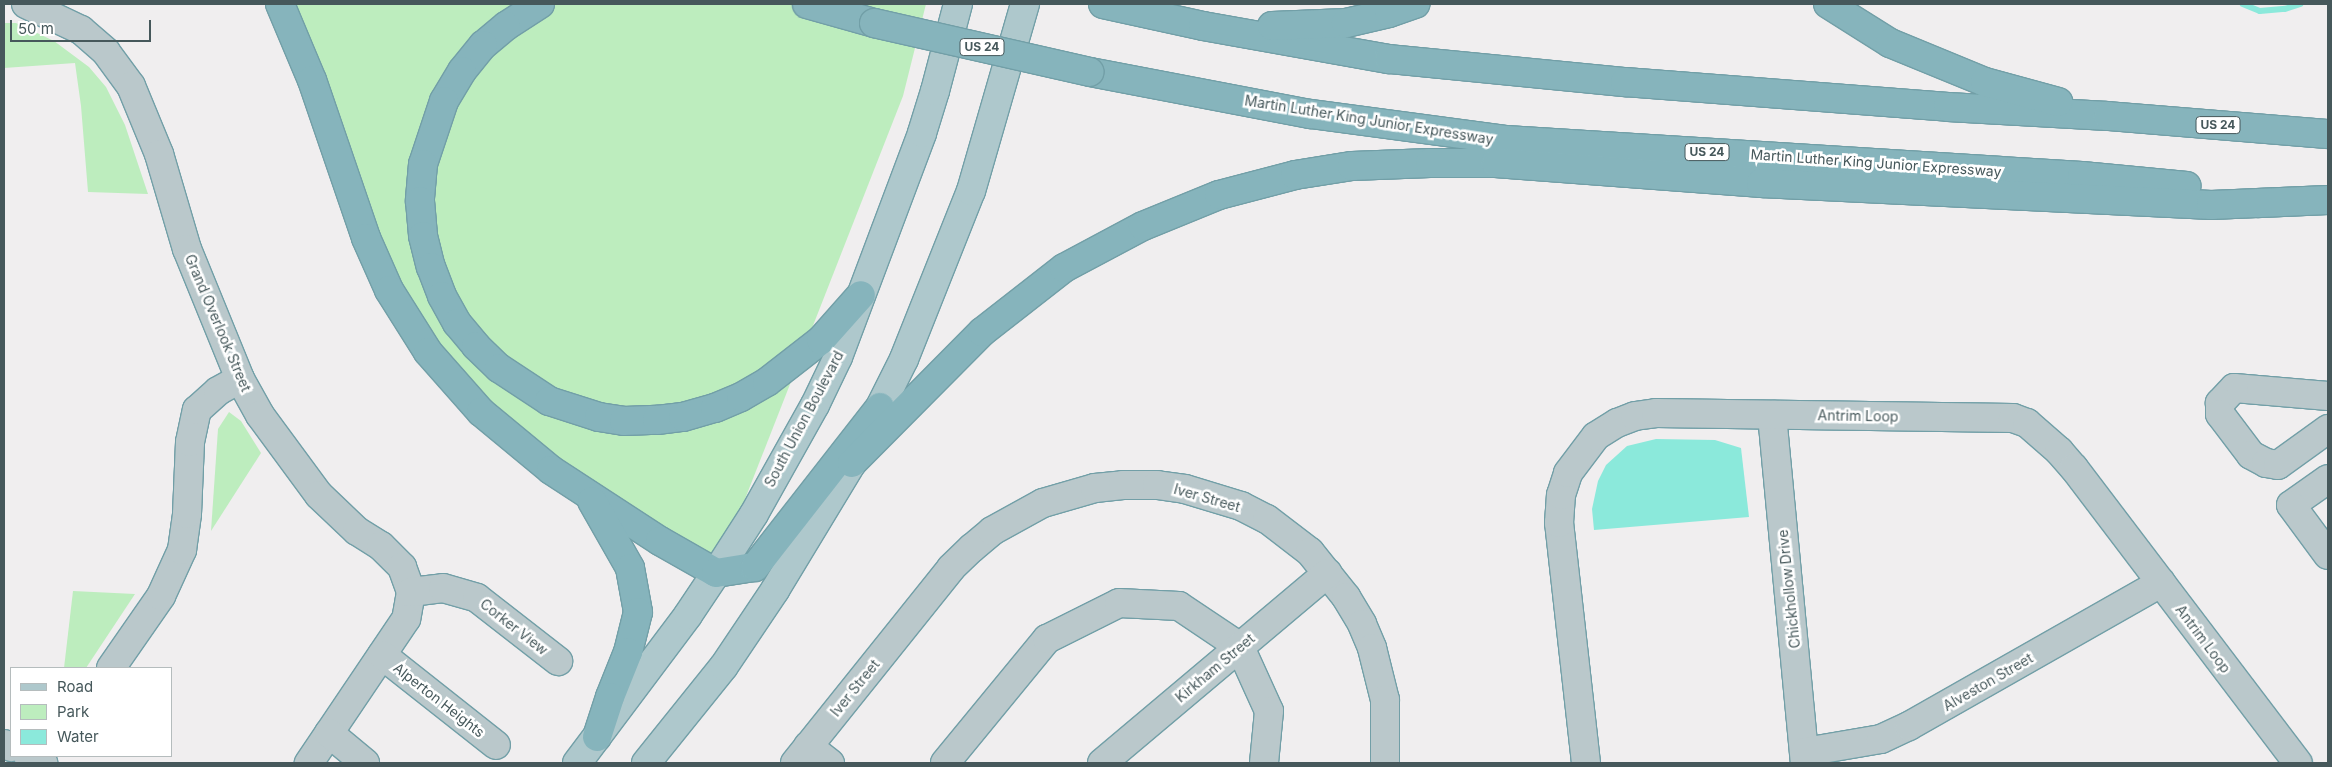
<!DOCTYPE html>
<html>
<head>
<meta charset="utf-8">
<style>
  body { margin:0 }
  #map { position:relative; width:2332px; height:767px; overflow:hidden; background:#f0eeef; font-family:Inter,sans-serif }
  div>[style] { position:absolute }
  .green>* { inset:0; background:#bdedbe }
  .water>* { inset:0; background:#8be9db }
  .stream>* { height:5.5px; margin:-2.75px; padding:0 2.75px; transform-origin:2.75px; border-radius:2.75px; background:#8be9db }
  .roads { filter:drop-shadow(1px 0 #729fa7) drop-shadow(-1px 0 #729fa7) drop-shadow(0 1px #729fa7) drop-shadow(0 -1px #729fa7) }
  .minor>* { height:28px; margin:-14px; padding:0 14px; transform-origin:14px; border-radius:14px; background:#bac8cb }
  .major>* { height:28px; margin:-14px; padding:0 14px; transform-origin:14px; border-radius:14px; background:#aec8cc }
  .highway>* { height:28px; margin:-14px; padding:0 14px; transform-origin:14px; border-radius:14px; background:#86b4bc }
  .bridges { filter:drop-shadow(1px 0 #729fa7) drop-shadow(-1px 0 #729fa7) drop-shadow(0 1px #729fa7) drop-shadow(0 -1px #729fa7) }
  .highway-bridge>* { height:28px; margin:-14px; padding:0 14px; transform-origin:14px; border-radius:14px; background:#86b4bc }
  span { translate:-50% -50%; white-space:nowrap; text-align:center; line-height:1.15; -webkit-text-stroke:5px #fff; paint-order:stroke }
  .shield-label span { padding:1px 4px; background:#fff; border:1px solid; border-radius:4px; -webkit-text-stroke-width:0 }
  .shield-label { font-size:12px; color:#46585b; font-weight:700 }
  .street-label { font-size:14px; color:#46585b }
  .frame { position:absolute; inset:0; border:5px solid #46585b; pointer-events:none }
  .legend { position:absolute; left:10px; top:667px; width:162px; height:90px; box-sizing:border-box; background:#fff; border:1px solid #b5bcbd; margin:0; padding:6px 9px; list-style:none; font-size:15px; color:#46585b }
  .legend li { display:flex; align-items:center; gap:10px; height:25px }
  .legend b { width:25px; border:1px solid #b5bcbd }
  .scale { position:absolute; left:10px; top:20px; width:141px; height:22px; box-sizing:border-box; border:2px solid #46585b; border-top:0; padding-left:6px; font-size:15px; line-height:18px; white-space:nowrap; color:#46585b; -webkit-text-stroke:4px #fff; paint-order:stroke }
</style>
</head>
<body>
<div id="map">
  <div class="green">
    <i style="clip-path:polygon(279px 4px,926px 4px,903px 96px,716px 573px,551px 470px,428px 352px)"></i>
    <i style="clip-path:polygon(4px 23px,16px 23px,54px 41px,89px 67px,106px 87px,125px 125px,148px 194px,88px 192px,81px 106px,75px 63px,4px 68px)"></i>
    <i style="clip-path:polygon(229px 412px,241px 421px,261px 453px,211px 531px,218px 429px)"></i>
    <i style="clip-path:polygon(73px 591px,135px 594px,86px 668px,64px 668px)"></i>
  </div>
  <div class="water">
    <i style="clip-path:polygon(1656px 439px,1715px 440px,1741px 448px,1749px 517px,1594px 530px,1592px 509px,1598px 481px,1606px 465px,1627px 446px)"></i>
  </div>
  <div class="stream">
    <i style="left:2243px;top:4px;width:18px;rotate:22deg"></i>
    <i style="left:2260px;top:11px;width:25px;rotate:-5deg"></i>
    <i style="left:2285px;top:9px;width:16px;rotate:-18deg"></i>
  </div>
  <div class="roads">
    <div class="minor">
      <i style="left:26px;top:4px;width:61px;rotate:25.3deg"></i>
      <i style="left:81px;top:30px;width:33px;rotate:41deg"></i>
      <i style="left:106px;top:52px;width:42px;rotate:53.7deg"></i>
      <i style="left:131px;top:86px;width:74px;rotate:67.6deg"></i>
      <i style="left:159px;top:154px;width:99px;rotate:73.6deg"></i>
      <i style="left:187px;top:249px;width:140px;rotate:67.8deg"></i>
      <i style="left:240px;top:379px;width:41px;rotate:60.9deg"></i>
      <i style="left:260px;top:415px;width:99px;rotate:53.6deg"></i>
      <i style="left:319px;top:495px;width:52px;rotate:43.5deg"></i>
      <i style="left:357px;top:531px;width:28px;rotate:32deg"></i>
      <i style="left:381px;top:546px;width:30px;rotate:45deg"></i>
      <i style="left:402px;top:567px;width:27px;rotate:70deg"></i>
      <i style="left:411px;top:592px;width:27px;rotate:100deg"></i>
      <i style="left:406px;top:619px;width:174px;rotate:124deg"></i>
      <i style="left:2328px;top:396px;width:94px;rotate:-175.1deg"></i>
      <i style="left:2234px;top:388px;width:21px;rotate:133deg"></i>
      <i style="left:2220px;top:403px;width:11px;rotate:90deg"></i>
      <i style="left:2220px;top:414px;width:51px;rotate:52.9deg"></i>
      <i style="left:2251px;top:455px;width:17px;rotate:28deg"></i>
      <i style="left:2266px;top:463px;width:12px;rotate:9deg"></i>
      <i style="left:2278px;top:465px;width:62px;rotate:-35.8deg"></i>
      <i style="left:1772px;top:415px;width:350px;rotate:84.6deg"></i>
      <i style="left:2328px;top:479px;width:45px;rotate:144.9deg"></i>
      <i style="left:2291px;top:505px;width:62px;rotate:53.5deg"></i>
      <i style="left:411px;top:592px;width:32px;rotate:-7deg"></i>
      <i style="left:443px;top:588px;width:35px;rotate:16deg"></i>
      <i style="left:477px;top:598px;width:103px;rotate:37.9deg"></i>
      <i style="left:382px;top:655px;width:145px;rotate:38.3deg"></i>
      <i style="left:111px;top:668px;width:88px;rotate:-55.2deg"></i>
      <i style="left:161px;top:596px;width:51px;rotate:-65.5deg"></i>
      <i style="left:182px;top:550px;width:36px;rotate:-82deg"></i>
      <i style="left:187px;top:514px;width:72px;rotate:-87.6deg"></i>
      <i style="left:190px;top:442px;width:33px;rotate:-78deg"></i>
      <i style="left:197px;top:410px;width:28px;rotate:-42deg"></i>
      <i style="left:218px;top:391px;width:25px;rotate:-29deg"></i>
      <i style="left:329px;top:733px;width:47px;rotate:39.8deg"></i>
      <i style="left:4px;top:744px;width:8px;rotate:23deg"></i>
      <i style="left:808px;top:746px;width:28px;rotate:38deg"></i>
      <i style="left:1805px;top:752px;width:77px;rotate:-9.7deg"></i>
      <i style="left:1881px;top:739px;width:31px;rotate:-25deg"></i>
      <i style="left:1909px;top:726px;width:290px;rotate:-29.6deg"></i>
      <i style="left:28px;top:756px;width:17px;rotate:25deg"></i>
      <i style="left:795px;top:763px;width:250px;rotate:-51.3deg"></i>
      <i style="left:951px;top:568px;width:29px;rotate:-44deg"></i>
      <i style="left:972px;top:548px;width:26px;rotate:-40deg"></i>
      <i style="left:992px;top:531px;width:58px;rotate:-28.8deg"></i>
      <i style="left:1043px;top:503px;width:54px;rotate:-16.1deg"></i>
      <i style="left:1095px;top:488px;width:28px;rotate:-6deg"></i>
      <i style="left:1123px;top:485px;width:34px"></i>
      <i style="left:1157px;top:485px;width:28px;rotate:8deg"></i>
      <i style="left:1185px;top:489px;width:59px;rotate:16.9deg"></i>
      <i style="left:1241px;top:506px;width:29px;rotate:27deg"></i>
      <i style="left:1267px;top:519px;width:54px;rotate:37.5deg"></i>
      <i style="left:1310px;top:552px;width:58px;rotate:51.3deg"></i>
      <i style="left:1346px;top:597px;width:31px;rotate:59deg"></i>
      <i style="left:1362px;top:624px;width:26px;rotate:67deg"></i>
      <i style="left:1372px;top:648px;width:54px;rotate:76deg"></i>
      <i style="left:1385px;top:700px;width:63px;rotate:90deg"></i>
      <i style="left:945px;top:763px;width:161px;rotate:-50.6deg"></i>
      <i style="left:1047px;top:639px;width:80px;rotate:-26.6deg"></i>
      <i style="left:1119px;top:603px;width:60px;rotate:2.9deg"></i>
      <i style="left:1179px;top:606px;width:73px;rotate:33.9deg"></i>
      <i style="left:1240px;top:647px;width:70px;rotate:65.6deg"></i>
      <i style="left:1269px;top:711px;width:52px;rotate:95.5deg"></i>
      <i style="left:1102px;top:763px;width:295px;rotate:-40.1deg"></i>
      <i style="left:1586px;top:763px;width:242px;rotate:-96.4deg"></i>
      <i style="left:1559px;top:523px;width:28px;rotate:-86deg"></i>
      <i style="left:1561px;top:495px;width:23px;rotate:-72deg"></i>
      <i style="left:1568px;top:473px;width:46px;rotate:-52.9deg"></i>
      <i style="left:1596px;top:436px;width:25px;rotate:-32deg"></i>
      <i style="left:1617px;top:423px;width:19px;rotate:-21deg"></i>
      <i style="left:1635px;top:416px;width:21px;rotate:-8deg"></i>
      <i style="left:1656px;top:413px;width:357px;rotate:0.8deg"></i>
      <i style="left:2013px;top:418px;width:15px;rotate:20deg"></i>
      <i style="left:2027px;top:423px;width:43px;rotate:41.2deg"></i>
      <i style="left:2059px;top:451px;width:23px;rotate:49deg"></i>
      <i style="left:2074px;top:468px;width:370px;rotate:52.8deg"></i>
    </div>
    <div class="major">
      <i style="left:577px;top:763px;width:185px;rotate:-53.1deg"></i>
      <i style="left:688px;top:615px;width:50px;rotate:-56.3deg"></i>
      <i style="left:716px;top:573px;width:70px;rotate:-57.2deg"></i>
      <i style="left:754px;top:514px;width:125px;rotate:-60.8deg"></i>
      <i style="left:815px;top:405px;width:53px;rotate:-64.4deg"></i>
      <i style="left:838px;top:357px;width:239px;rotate:-69.4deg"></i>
      <i style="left:922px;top:133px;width:44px;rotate:-72.8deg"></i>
      <i style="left:935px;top:91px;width:90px;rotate:-75.2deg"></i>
      <i style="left:646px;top:763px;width:124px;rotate:-51.2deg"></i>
      <i style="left:724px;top:666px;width:92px;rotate:-56.1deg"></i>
      <i style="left:775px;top:590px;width:149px;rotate:-58.8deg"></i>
      <i style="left:852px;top:463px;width:116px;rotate:-63.4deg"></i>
      <i style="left:904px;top:359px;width:181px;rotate:-68.3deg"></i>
      <i style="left:971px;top:191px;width:195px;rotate:-73.9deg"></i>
    </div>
    <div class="highway">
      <i style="left:280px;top:4px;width:82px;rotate:67.2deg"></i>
      <i style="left:312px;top:80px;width:167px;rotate:71.1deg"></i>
      <i style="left:366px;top:238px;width:57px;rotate:66.1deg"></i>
      <i style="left:389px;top:290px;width:73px;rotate:57.8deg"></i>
      <i style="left:428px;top:352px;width:80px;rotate:48.5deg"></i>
      <i style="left:481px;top:412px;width:91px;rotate:39.6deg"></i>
      <i style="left:551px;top:470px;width:130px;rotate:33.1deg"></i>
      <i style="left:660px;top:541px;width:64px;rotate:29.7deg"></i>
      <i style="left:716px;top:573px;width:39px;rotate:-9deg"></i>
      <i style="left:755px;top:567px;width:203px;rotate:-52deg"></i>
      <i style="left:540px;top:4px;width:40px;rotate:147.1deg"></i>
      <i style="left:506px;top:26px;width:30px;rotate:140deg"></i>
      <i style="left:483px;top:45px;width:33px;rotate:129deg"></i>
      <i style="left:462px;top:71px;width:35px;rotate:121deg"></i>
      <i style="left:444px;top:101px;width:66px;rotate:108.4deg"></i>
      <i style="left:423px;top:164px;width:37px;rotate:95deg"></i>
      <i style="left:420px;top:201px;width:35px;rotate:85deg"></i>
      <i style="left:423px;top:236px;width:32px;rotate:76deg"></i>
      <i style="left:431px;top:267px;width:31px;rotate:69deg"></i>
      <i style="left:442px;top:296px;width:31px;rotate:61deg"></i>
      <i style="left:457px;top:323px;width:30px;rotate:50deg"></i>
      <i style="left:476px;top:346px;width:32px;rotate:44deg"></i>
      <i style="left:499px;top:368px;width:60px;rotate:33.4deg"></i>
      <i style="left:549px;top:401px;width:52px;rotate:17.7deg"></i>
      <i style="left:599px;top:417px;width:25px;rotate:9deg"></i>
      <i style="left:624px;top:421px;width:33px;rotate:-2deg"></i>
      <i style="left:657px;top:420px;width:26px;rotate:-7deg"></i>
      <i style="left:683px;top:417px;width:33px;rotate:-16deg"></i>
      <i style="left:715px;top:408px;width:28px;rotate:-23deg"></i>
      <i style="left:741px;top:397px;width:30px;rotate:-30deg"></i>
      <i style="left:767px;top:382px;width:68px;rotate:-37.9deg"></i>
      <i style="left:821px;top:340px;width:60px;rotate:-48.4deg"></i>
      <i style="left:807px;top:4px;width:70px;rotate:15.8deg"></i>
      <i style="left:1103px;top:4px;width:102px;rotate:12.4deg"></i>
      <i style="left:1203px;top:26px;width:189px;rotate:10.1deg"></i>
      <i style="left:1389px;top:59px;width:237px;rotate:5.6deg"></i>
      <i style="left:1625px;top:82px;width:324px;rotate:4.4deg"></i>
      <i style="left:1948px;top:107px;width:160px;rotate:3.2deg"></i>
      <i style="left:2108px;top:116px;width:221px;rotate:4.7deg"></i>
      <i style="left:1828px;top:4px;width:73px;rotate:32.2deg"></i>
      <i style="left:1890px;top:43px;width:103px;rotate:22.3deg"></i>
      <i style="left:1985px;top:82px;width:76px;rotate:15.3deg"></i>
      <i style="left:1272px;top:26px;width:74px;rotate:-2.3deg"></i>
      <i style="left:1346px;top:23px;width:44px;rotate:-13.1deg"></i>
      <i style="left:1389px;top:13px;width:28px;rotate:-19deg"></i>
      <i style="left:1090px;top:72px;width:225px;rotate:10.8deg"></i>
      <i style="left:1311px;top:114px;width:197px;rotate:7.6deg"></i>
      <i style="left:1506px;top:140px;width:577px;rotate:3.58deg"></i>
      <i style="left:2082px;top:176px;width:105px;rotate:5.4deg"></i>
      <i style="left:852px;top:463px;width:185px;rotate:-45.2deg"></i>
      <i style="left:982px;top:332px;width:104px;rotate:-38deg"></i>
      <i style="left:1064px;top:268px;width:89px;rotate:-28deg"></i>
      <i style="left:1143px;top:226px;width:82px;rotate:-22.2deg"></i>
      <i style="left:1219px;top:195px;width:79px;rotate:-14.7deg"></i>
      <i style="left:1295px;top:175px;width:58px;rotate:-9deg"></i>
      <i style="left:1352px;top:166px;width:78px;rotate:-2.2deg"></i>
      <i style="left:1430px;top:163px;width:66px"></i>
      <i style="left:1496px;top:163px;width:266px;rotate:4.3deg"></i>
      <i style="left:1761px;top:183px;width:451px;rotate:2.8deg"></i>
      <i style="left:2211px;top:205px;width:117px;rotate:-2.4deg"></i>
      <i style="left:592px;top:501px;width:77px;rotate:60.4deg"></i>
      <i style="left:630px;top:568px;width:45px;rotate:79.7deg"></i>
      <i style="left:638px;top:612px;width:41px;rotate:104deg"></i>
      <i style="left:628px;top:652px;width:48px;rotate:111.8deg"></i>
      <i style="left:610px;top:697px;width:42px;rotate:108deg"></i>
    </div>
  </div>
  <div class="bridges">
    <div class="highway-bridge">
      <i style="left:874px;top:23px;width:221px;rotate:12.8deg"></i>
    </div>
  </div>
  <div class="shield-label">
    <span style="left:982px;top:47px">US 24</span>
    <span style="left:2218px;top:125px">US 24</span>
    <span style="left:1707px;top:152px">US 24</span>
  </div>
  <div class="street-label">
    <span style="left:1369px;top:120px;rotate:9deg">Martin Luther King Junior Expressway</span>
    <span style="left:1876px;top:163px;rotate:4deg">Martin Luther King Junior Expressway</span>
    <span style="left:218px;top:323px;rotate:67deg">Grand Overlook Street</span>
    <span style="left:1858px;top:416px;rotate:1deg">Antrim Loop</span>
    <span style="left:804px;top:419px;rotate:-62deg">South Union Boulevard</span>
    <span style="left:1207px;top:498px;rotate:16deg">Iver Street</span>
    <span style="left:1789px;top:589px;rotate:-96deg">Chickhollow Drive</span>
    <span style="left:514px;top:627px;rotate:38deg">Corker View</span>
    <span style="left:2203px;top:639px;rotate:53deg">Antrim Loop</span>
    <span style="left:1215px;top:668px;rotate:-40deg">Kirkham Street</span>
    <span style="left:1988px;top:682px;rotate:-30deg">Alveston Street</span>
    <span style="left:855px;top:688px;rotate:-51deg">Iver Street</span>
    <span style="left:439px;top:700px;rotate:38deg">Alperton Heights</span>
  </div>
  <div class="frame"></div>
  <ul class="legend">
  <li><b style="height:6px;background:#aec8cc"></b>Road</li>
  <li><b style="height:14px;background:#bdedbe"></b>Park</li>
  <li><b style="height:14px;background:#8be9db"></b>Water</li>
  </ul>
  <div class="scale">50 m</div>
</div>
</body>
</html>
